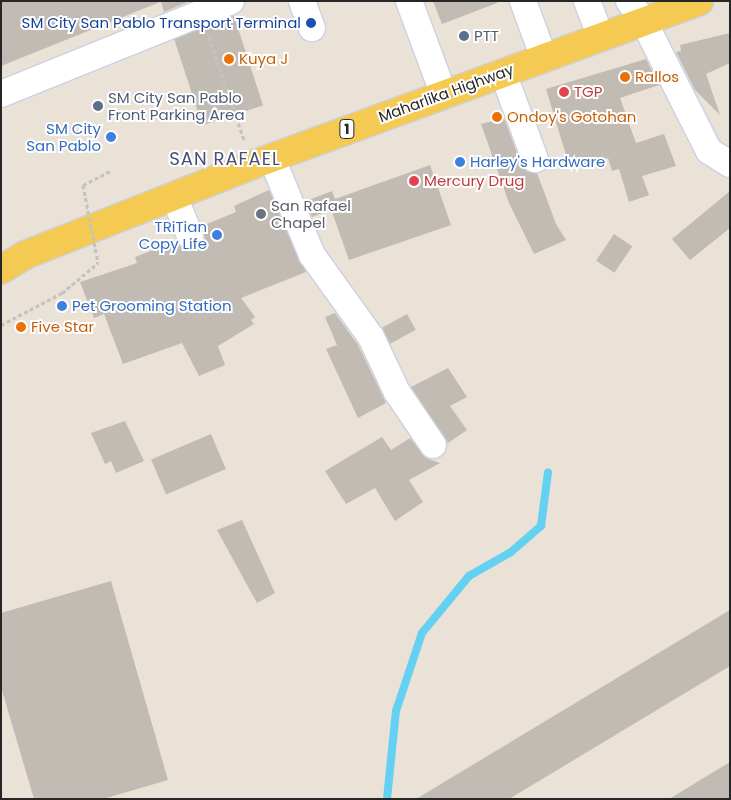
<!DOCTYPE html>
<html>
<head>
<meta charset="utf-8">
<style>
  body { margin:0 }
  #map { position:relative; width:731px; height:800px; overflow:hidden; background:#eae1d7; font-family:Poppins,sans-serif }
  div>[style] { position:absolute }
  .stream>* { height:8px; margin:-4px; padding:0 4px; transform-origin:4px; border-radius:4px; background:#64d0f2 }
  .building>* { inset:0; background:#c1bbb4; transform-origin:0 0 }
  .path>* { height:3px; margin-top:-1.5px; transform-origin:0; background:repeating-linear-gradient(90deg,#c2c2c2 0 4px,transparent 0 6.5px) }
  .roads { filter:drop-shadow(1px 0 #ccd1e1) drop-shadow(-1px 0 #ccd1e1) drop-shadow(0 1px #ccd1e1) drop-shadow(0 -1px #ccd1e1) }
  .minor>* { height:26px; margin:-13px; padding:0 13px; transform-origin:13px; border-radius:13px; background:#fff }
  .major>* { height:28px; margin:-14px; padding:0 14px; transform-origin:14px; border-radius:14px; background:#f4ca52 }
  .path-bridge>* { height:3px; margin-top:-1.5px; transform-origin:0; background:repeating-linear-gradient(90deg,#c2c2c2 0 4px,transparent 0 6.5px) }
  .dots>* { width:14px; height:14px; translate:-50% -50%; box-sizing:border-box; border:2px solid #fff; border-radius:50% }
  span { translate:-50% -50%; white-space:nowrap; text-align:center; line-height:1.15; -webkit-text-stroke:4px #fff; paint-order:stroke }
  .shield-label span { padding:1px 4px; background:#fff; border:1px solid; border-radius:4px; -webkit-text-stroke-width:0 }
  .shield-label { font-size:14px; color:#262626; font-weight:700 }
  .transit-label { font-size:15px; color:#164399 }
  .right { translate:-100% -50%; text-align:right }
  .service-label { font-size:15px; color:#4e5e75 }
  .left { translate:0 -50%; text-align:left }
  .food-label { font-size:15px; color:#c56008 }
  .health-label { font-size:15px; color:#be3a42 }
  .street-label { font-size:15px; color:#262626 }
  .shop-label { font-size:15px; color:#366cbe }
  .worship-label { font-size:15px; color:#5b616d }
  .quarter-label { font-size:18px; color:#465078; letter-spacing:1px }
  .frame { position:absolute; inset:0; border:2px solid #262626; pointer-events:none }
</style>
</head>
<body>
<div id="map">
  <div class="stream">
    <i style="left:387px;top:799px;width:88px;rotate:-84.2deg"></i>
    <i style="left:396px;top:711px;width:82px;rotate:-71.6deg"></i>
    <i style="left:422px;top:633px;width:74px;rotate:-50.5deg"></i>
    <i style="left:469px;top:576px;width:48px;rotate:-29.7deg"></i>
    <i style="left:511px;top:552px;width:40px;rotate:-41deg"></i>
    <i style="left:541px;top:526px;width:54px;rotate:-82.6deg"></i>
  </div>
  <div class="building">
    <i style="clip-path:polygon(1px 1px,160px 1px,160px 2px,1px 66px)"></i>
    <i style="clip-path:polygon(161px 1px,190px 1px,164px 12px)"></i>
    <i style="clip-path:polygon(433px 1px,497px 1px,497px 3px,442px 24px)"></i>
    <i style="left:234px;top:16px;width:94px;height:64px;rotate:72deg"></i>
    <i style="clip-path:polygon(730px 33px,730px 63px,706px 74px,720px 115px,695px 90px,676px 52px,681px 51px,680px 45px)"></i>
    <i style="clip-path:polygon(646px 59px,659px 85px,620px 98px,636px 143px,664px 134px,676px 166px,642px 176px,649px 195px,629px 202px,619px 169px,612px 171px,608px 158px,570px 168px,546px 89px)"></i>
    <i style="clip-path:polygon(504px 118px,521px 164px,526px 171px,537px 173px,556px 224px,566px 240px,534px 254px,509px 203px,481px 124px)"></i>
    <i style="clip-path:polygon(430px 165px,451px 225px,349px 260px,331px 209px,312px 217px,306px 201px,332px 191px,335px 199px)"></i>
    <i style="clip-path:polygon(269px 190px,306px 272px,241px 298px,255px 317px,251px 320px,254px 324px,218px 346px,225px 365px,199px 376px,182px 343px,123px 364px,104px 314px,94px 318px,80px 282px,137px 263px,135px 257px,176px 241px,187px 251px,196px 250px,205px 239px,202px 226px,236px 212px,234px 206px)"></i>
    <i style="clip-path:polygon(730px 191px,730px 228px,690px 260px,672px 239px)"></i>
    <i style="left:614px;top:234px;width:22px;height:32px;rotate:34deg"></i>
    <i style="clip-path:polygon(335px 313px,358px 345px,386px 403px,358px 418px,326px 349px,337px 345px,325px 317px)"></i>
    <i style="left:407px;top:314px;width:18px;height:29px;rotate:61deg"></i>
    <i style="clip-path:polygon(448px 368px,467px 397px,450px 406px,467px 430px,448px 443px,411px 387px)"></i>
    <i style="clip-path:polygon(125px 421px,144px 461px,116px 473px,111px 461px,105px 464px,91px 433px)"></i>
    <i style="left:211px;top:434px;width:38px;height:65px;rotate:67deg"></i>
    <i style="clip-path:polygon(382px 437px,391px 450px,410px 438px,426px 458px,440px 463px,409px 480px,423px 502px,395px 521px,375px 488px,346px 504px,325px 471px)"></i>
    <i style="clip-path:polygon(242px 520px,275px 593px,257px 603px,217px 530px)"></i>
    <i style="clip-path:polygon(111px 581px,168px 780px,103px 799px,34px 799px,1px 687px,1px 613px)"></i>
    <i style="clip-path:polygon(730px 610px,730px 666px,509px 799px,416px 799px)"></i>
    <i style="clip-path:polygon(730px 762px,730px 799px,669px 799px)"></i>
  </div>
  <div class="path">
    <i style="left:209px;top:37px;width:109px;rotate:71.2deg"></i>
    <i style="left:83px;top:185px;width:31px;rotate:-27deg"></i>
    <i style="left:1px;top:325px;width:69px;rotate:-27.7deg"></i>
    <i style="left:62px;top:293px;width:47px;rotate:-39.8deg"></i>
  </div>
  <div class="roads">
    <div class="minor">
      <i style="left:302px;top:1px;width:29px;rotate:70deg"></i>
      <i style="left:409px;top:1px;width:100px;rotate:69.6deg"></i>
      <i style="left:523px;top:1px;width:61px;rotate:69.8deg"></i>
      <i style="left:587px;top:1px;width:39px;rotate:69deg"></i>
      <i style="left:629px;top:1px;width:26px;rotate:54deg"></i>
      <i style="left:644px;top:22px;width:144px;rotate:63.3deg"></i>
      <i style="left:709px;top:151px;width:25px;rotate:32deg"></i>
      <i style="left:503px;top:73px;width:92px;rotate:69.6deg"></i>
      <i style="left:1px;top:94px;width:248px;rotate:-22deg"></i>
      <i style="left:272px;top:159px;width:104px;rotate:67.4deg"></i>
      <i style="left:312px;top:255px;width:101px;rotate:54.3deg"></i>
      <i style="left:371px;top:337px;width:61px;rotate:64.7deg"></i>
      <i style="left:397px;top:392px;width:64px;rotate:55.8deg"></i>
      <i style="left:174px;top:196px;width:43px;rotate:68.2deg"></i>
    </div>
    <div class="major">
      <i style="left:1px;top:270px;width:28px;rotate:-32deg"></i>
      <i style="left:25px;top:255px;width:244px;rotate:-21.6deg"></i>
      <i style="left:252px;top:165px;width:476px;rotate:-20.1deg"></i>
    </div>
  </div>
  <div class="path-bridge">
    <i style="left:83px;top:185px;width:79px;rotate:79.1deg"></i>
  </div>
  <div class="dots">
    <i style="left:311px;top:23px;background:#1a4fb4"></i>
    <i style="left:464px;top:36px;background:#5c6f8a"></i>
    <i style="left:229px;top:59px;background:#e8710a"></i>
    <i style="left:625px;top:77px;background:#e8710a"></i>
    <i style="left:564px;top:92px;background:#e0444e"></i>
    <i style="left:98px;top:106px;background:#5c6f8a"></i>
    <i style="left:497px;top:117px;background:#e8710a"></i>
    <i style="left:111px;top:137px;background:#3f7fe0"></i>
    <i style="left:460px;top:162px;background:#3f7fe0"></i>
    <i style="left:414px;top:181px;background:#e0444e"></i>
    <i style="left:261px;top:214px;background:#6b7280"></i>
    <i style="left:217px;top:235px;background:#3f7fe0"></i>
    <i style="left:62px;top:306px;background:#3f7fe0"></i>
    <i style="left:21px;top:327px;background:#e8710a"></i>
  </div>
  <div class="shield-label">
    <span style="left:347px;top:129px">1</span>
  </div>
  <div class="transit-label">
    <span class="right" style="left:301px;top:23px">SM City San Pablo Transport Terminal</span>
  </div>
  <div class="service-label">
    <span class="left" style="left:474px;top:36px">PTT</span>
    <span class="left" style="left:108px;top:106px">SM City San Pablo<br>Front Parking Area</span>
  </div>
  <div class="food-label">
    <span class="left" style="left:239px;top:59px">Kuya J</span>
    <span class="left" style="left:635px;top:77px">Rallos</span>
    <span class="left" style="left:507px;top:117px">Ondoy's Gotohan</span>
    <span class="left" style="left:31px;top:327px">Five Star</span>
  </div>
  <div class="health-label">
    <span class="left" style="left:574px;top:92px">TGP</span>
    <span class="left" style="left:424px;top:181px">Mercury Drug</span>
  </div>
  <div class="street-label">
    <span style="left:446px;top:93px;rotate:-20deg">Maharlika Highway</span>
  </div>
  <div class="shop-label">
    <span class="right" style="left:101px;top:137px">SM City<br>San Pablo</span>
    <span class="left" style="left:470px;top:162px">Harley's Hardware</span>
    <span class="right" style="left:207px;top:235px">TRiTian<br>Copy Life</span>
    <span class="left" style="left:72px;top:306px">Pet Grooming Station</span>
  </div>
  <div class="worship-label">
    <span class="left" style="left:271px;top:214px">San Rafael<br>Chapel</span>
  </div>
  <div class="quarter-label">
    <span style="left:225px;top:159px">SAN RAFAEL</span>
  </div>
  <div class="frame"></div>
</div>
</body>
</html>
